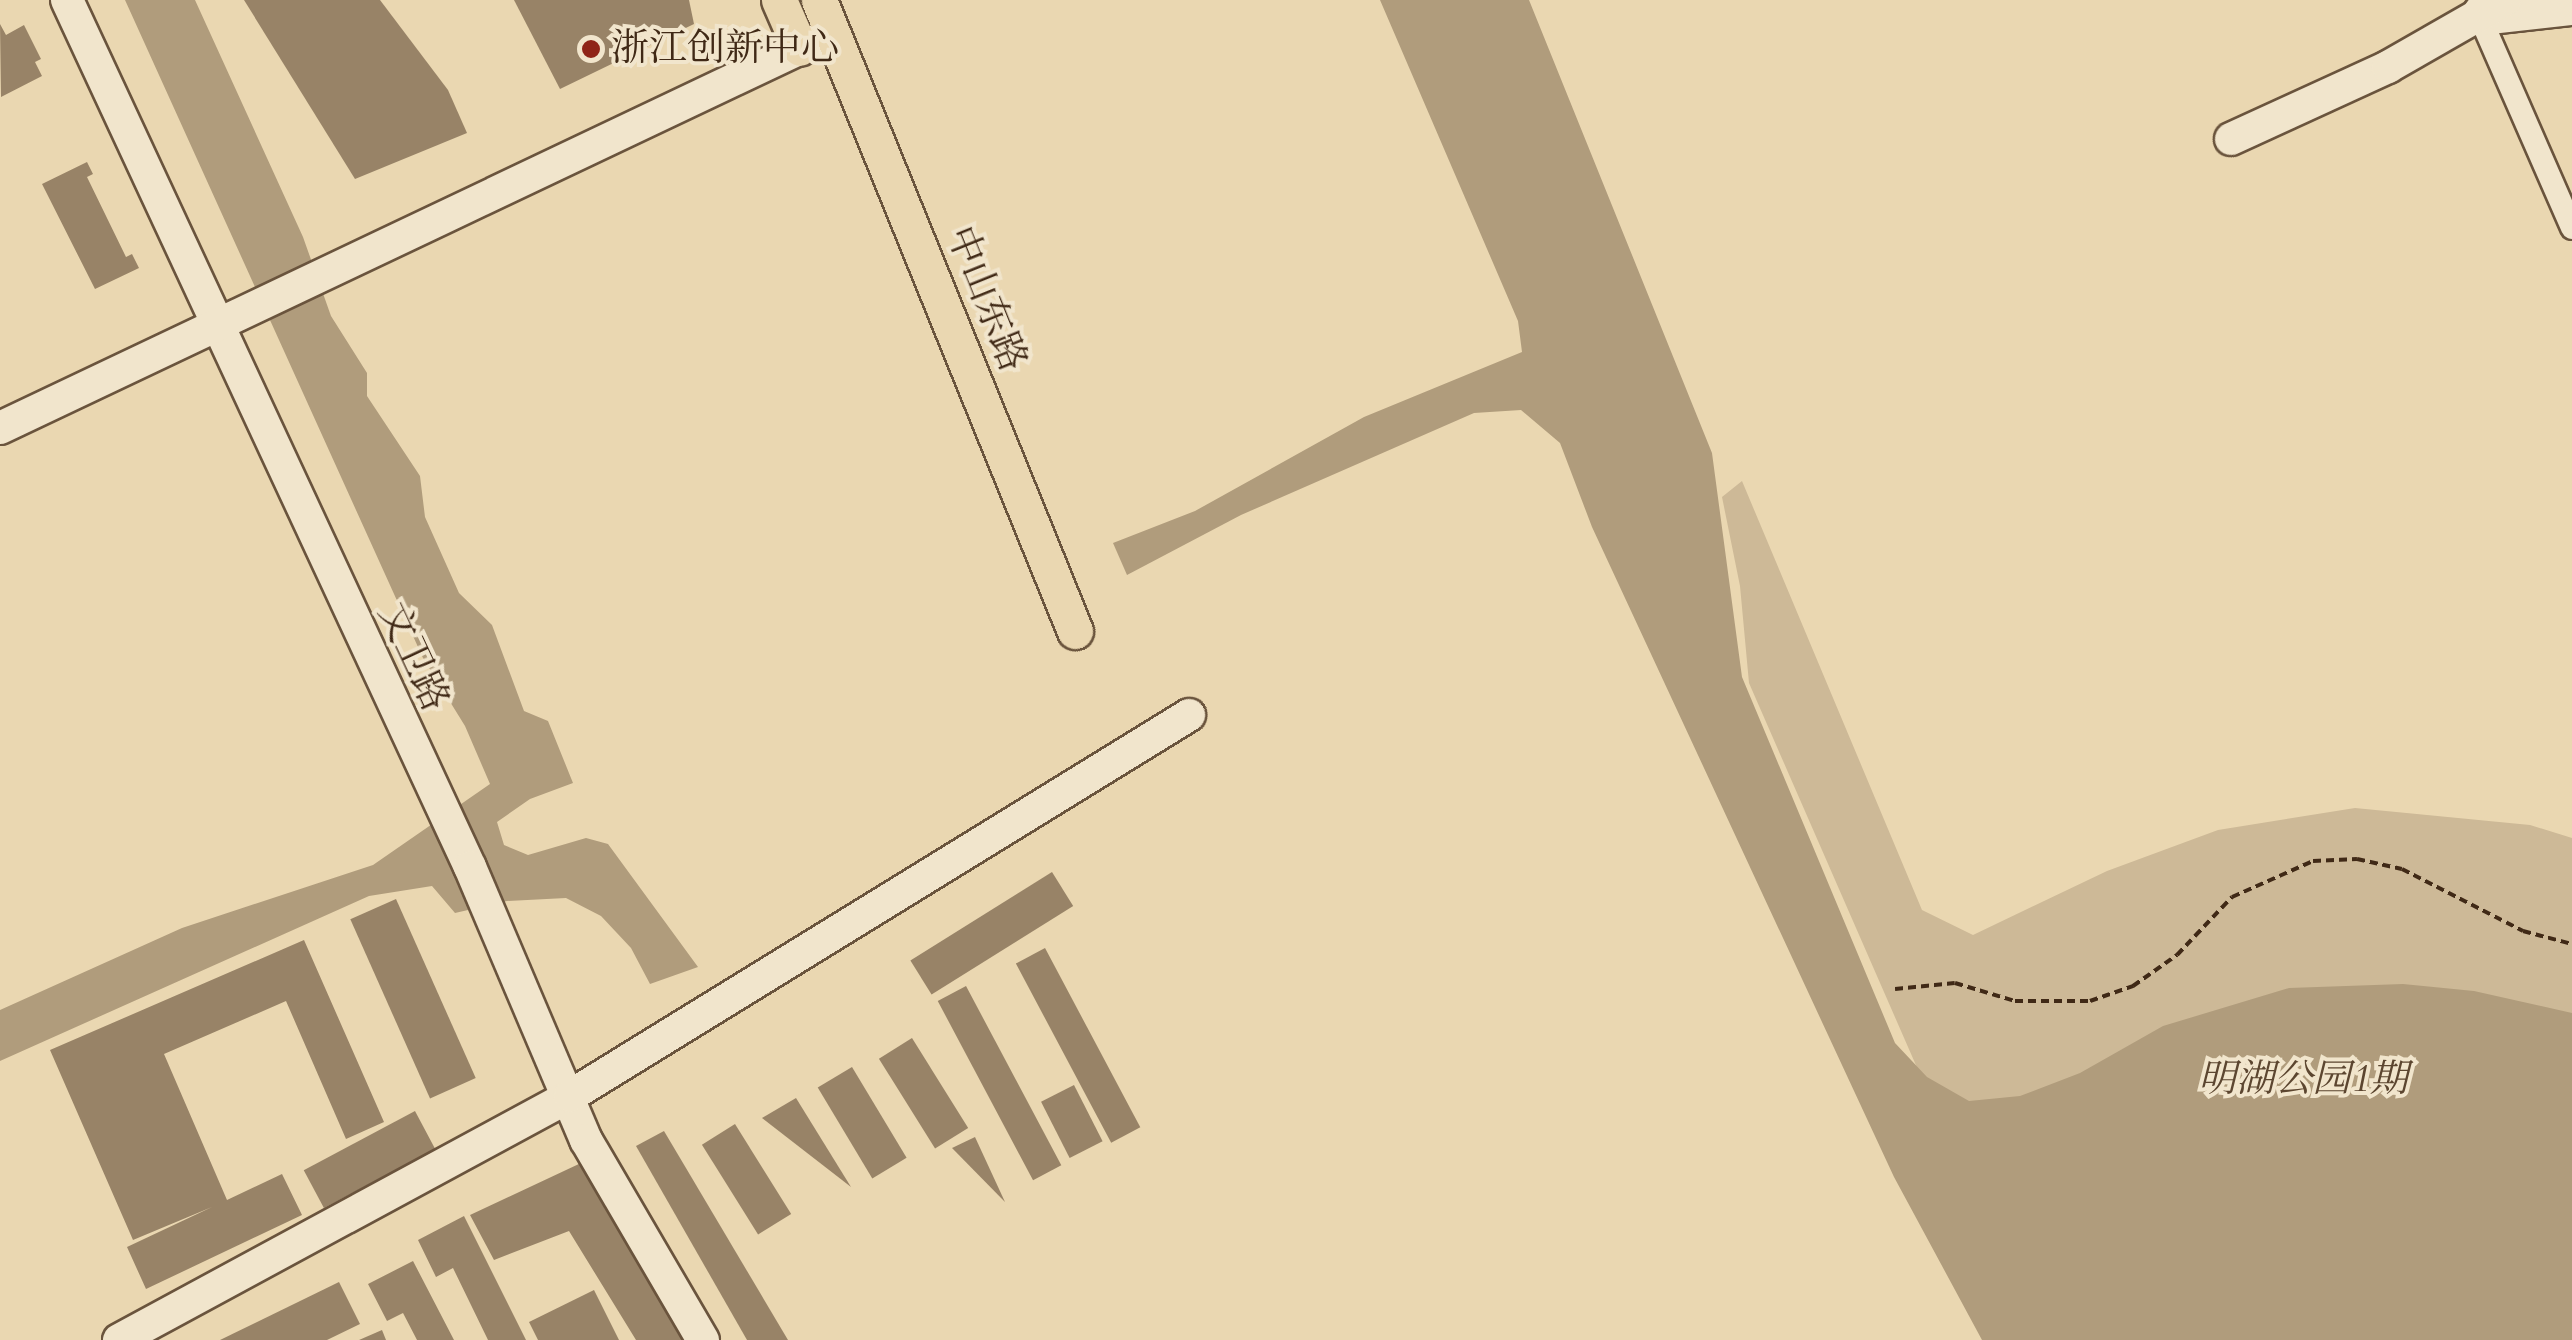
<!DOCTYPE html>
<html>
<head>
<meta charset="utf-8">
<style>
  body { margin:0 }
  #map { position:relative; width:2572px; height:1340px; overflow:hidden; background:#ead7b1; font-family:Cardo,"Noto Serif SC",serif }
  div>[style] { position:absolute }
  .green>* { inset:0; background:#cdb997 }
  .water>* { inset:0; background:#b09c7c }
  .building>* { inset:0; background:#988367; transform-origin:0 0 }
  .path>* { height:4px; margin-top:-2px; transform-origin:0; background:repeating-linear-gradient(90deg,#402916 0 8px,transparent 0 13px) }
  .roads { filter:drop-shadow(2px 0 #6a543d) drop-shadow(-2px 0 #6a543d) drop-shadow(0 2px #6a543d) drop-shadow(0 -2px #6a543d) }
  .street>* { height:22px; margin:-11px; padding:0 11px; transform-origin:11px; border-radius:11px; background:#f1e5cc }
  .secondary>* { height:32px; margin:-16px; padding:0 16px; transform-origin:16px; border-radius:16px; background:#f1e5cc }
  .primary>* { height:35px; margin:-17.5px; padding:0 17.5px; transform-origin:17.5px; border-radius:17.5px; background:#ead7b1 }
  .dots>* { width:28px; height:28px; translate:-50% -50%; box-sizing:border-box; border:5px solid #f1e5cc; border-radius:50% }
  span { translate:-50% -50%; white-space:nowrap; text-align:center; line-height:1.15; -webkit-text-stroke:8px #f1e5cc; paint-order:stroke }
  .poi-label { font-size:38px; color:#402916 }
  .left { translate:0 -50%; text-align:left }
  .street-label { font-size:38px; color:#402916 }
  .park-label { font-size:38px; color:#5c4630; font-style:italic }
</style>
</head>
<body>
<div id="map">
  <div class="green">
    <i style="clip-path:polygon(1742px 481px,1922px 910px,1973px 935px,2107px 871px,2218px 830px,2355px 808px,2530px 825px,2572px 838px,2572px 1340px,2036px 1340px,1749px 683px,1740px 586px,1722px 497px)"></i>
  </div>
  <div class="water">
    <i style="clip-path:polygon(125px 0,195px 0,303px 237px,331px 316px,367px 373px,367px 396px,420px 476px,425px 517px,459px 593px,492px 625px,524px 711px,548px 721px,573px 783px,530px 799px,497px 822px,504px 845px,528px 855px,586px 838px,608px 844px,698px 967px,650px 984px,631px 948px,601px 916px,566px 898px,507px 901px,455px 913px,432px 886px,369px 896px,0 1061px,0 1010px,182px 928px,373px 865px,490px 784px,465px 726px,423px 658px)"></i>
    <i style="clip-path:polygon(1380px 0,1529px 0,1712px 453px,1742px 677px,1895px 1043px,1927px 1077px,1969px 1101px,2020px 1096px,2080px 1073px,2163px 1026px,2289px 988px,2403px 984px,2474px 991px,2572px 1013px,2572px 1340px,1982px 1340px,1894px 1177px,1592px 527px,1560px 443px,1521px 410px,1474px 413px,1241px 515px,1127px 575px,1113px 543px,1195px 511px,1364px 417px,1522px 352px,1518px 321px)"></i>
  </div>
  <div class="building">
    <i style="clip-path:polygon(244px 0,380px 0,448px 90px,467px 133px,355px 179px)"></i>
    <i style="clip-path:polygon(514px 0,689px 0,694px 24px,560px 89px)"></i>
    <i style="clip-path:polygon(0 24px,6px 35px,24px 25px,41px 59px,35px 62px,42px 76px,1px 97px)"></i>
    <i style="clip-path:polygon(87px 162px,93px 174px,87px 177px,126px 257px,132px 254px,139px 268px,95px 289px,42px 184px)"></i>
    <i style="left:1052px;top:872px;width:40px;height:167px;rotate:58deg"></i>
    <i style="left:396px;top:899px;width:196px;height:50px;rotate:66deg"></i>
    <i style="clip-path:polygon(304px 940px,384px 1122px,346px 1139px,286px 1001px,164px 1054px,227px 1200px,282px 1174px,302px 1215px,146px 1289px,127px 1247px,212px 1207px,133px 1240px,50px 1050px)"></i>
    <i style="left:1045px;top:948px;width:203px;height:33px;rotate:62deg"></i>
    <i style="left:966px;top:986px;width:203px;height:32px;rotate:62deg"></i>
    <i style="left:912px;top:1038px;width:106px;height:39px;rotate:58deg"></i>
    <i style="left:852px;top:1067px;width:106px;height:40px;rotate:59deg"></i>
    <i style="left:1074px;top:1085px;width:63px;height:37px;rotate:63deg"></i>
    <i style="clip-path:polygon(796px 1098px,851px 1187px,762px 1118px)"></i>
    <i style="left:415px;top:1111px;width:43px;height:126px;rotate:62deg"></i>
    <i style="left:735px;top:1124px;width:106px;height:39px;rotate:58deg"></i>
    <i style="clip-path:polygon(664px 1131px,788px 1340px,747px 1340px,636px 1146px)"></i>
    <i style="clip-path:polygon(975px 1137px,1005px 1202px,952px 1148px)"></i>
    <i style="clip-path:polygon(581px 1163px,686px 1340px,636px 1340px,569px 1231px,494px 1260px,470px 1215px)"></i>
    <i style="clip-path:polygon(464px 1216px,526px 1340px,488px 1340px,453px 1268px,436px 1277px,418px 1240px)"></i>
    <i style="clip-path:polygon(413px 1261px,454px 1340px,417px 1340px,403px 1313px,387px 1321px,368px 1284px)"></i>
    <i style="clip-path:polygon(339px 1282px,360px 1324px,327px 1340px,220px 1340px)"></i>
    <i style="clip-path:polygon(594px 1290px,619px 1340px,538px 1340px,529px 1322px)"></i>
    <i style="clip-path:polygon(382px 1330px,386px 1340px,359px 1340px)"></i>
  </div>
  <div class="path">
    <i style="left:1895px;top:989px;width:60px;rotate:-5.7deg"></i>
    <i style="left:1955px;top:983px;width:63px;rotate:16.7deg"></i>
    <i style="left:2015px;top:1001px;width:75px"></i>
    <i style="left:2090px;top:1001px;width:46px;rotate:-19.2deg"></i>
    <i style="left:2133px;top:986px;width:54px;rotate:-35.2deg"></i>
    <i style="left:2177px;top:955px;width:80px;rotate:-46.5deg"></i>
    <i style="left:2232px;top:897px;width:89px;rotate:-24deg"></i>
    <i style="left:2313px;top:861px;width:44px;rotate:-2.6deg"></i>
    <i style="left:2357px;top:859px;width:46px;rotate:12.5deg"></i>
    <i style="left:2402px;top:869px;width:136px;rotate:27.1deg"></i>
    <i style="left:2523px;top:931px;width:51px;rotate:14.9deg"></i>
  </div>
  <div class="roads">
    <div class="street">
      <i style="left:2476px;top:8px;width:240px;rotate:66.4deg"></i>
    </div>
    <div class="secondary">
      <i style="left:67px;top:0;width:956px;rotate:65.07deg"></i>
      <i style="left:470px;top:867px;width:297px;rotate:67deg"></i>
      <i style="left:586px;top:1140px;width:232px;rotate:59.7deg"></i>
      <i style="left:2481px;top:19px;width:92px;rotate:-6.3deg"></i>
      <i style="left:2231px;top:139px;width:173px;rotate:-24.6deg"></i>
      <i style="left:2388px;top:67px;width:135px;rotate:-29.8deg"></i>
      <i style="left:0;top:428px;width:912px;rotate:-25.39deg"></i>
      <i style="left:119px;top:1340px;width:513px;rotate:-28.41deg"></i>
      <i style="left:570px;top:1096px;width:727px;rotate:-31.61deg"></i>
    </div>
    <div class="primary">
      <i style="left:779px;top:0;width:52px;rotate:66.4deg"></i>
      <i style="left:819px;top:0;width:681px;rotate:67.92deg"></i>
    </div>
  </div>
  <div class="dots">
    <i style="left:591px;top:49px;background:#8f2418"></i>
  </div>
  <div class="poi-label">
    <span class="left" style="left:611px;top:49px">浙江创新中心</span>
  </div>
  <div class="street-label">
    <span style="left:986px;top:299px;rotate:68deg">中山东路</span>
    <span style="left:413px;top:657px;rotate:65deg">文卫路</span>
  </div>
  <div class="park-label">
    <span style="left:2303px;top:1080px">明湖公园1期</span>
  </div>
</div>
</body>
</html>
